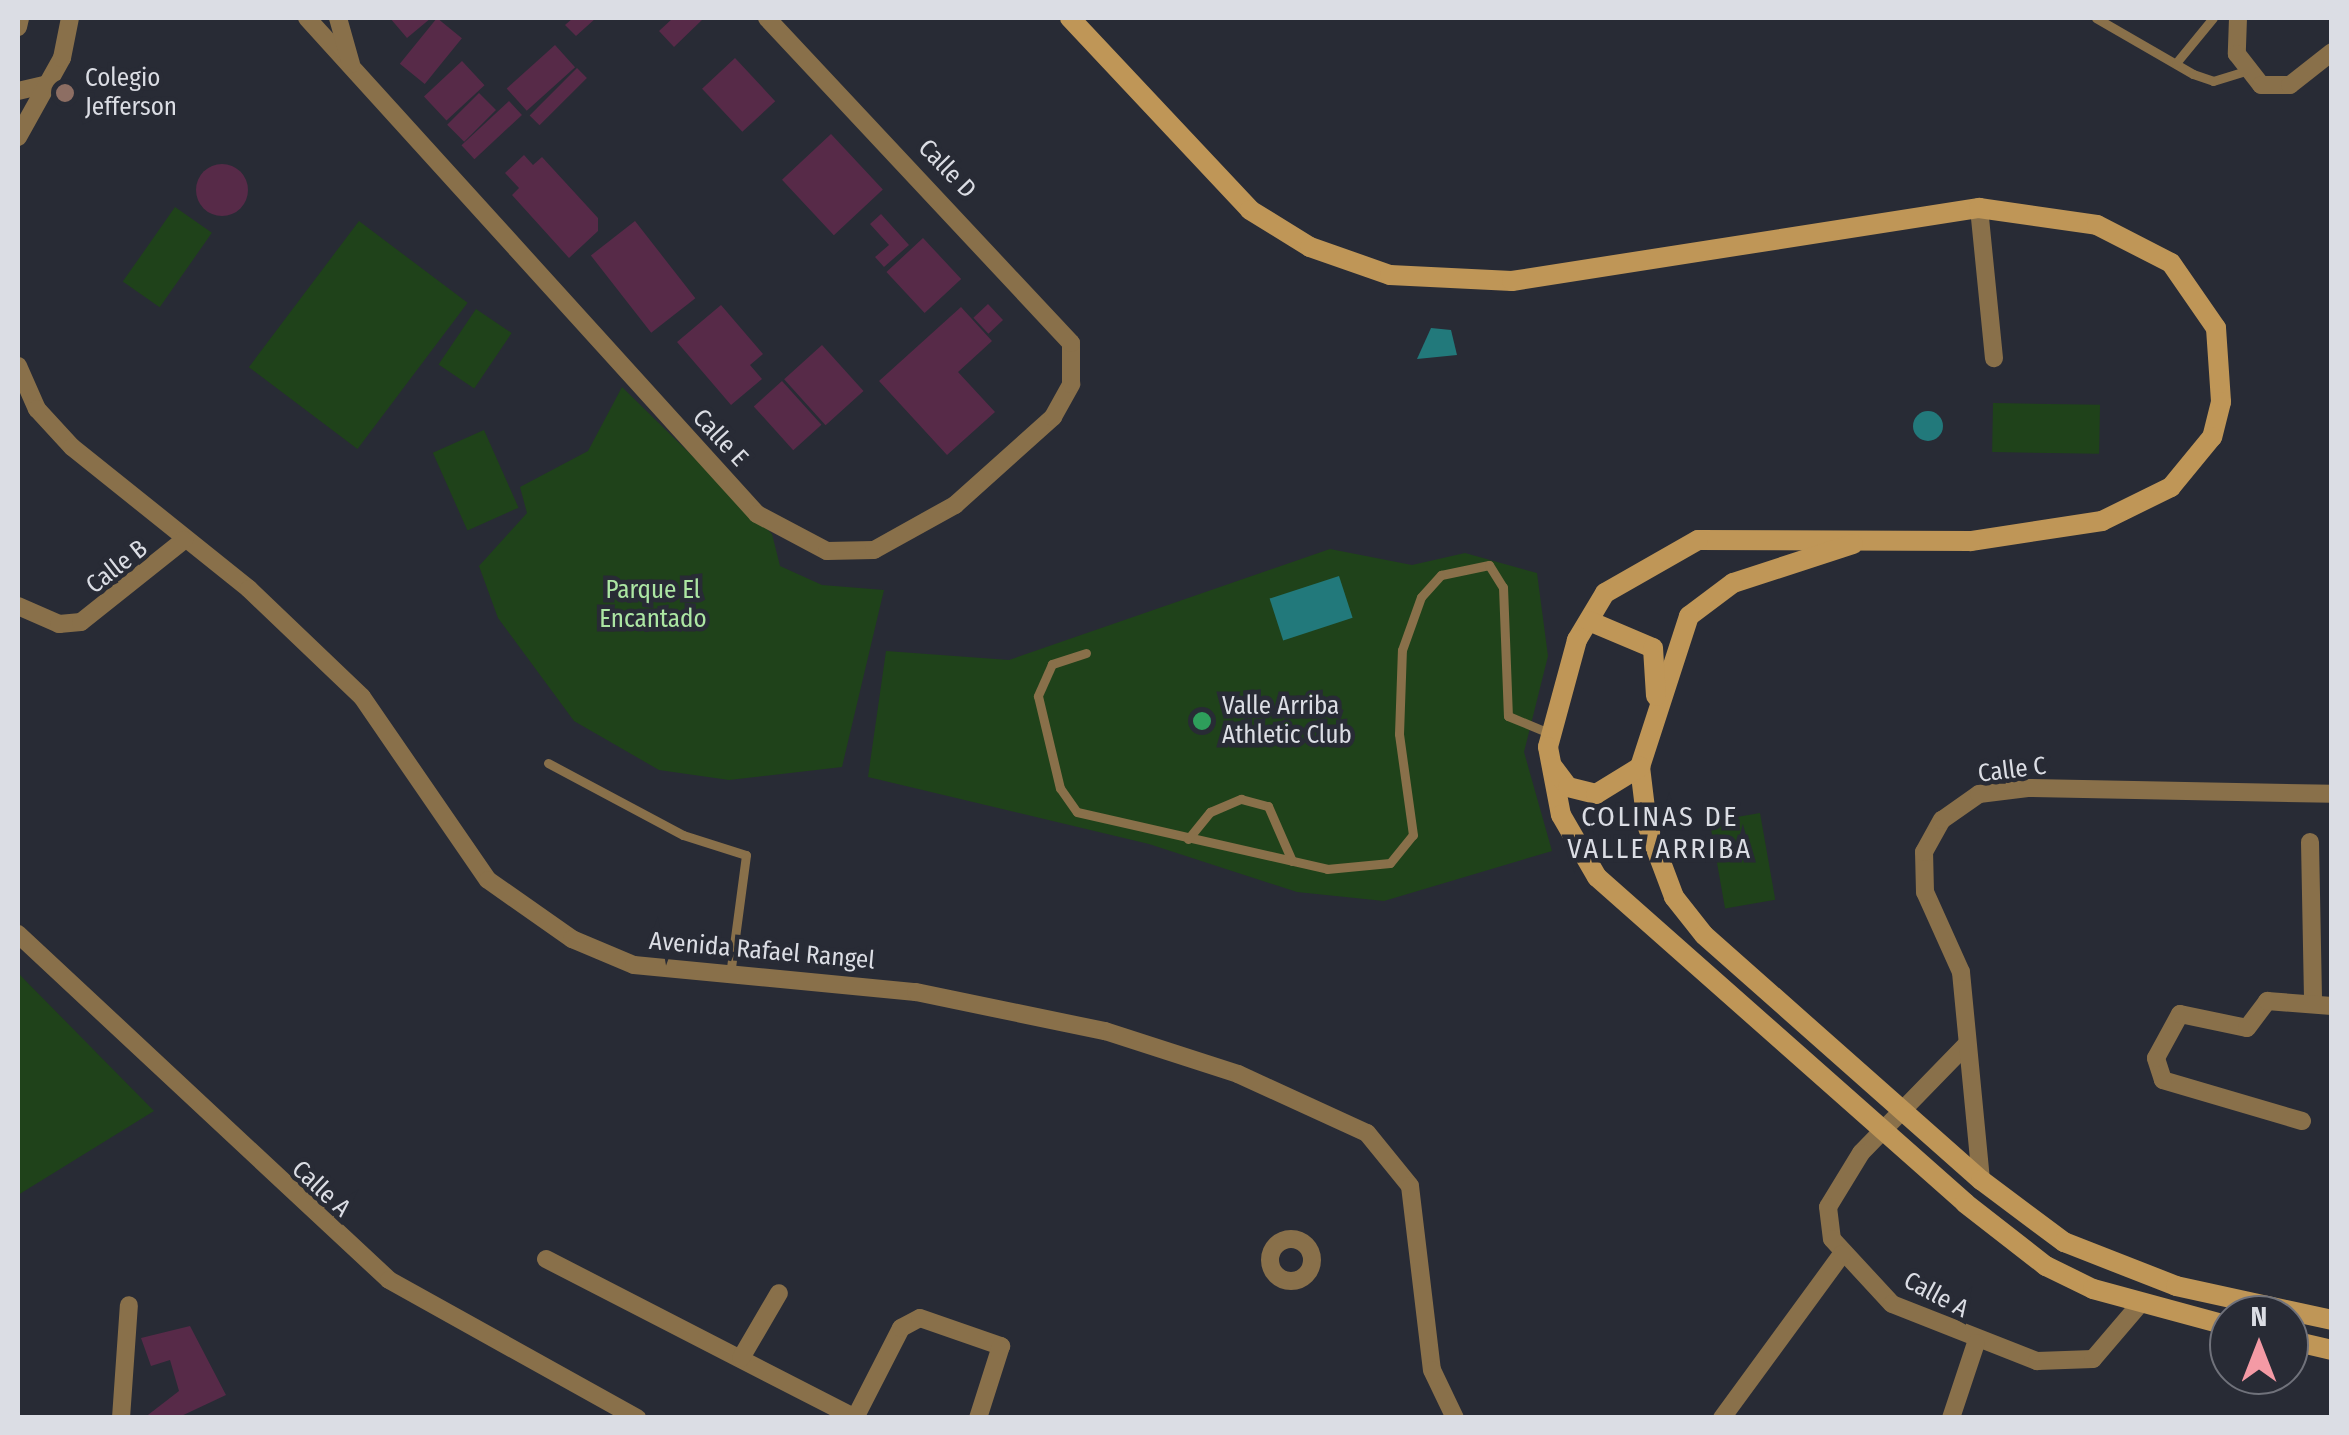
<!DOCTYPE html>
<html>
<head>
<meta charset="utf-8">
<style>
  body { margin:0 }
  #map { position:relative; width:2349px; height:1435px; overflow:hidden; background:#282b35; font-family:"Fira Sans Condensed",sans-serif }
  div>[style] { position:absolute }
  .green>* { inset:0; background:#1f421a; transform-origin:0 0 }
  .water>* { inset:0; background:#22797b; transform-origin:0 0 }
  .round { border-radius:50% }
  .building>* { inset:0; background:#572a48; transform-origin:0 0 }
  .lane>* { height:9px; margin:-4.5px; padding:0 4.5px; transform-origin:4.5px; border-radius:4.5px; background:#89704a }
  .street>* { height:18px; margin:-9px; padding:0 9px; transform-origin:9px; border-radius:9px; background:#89704a }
  .street>.ring { margin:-9px; padding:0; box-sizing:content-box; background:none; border:18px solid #89704a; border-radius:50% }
  .secondary>* { height:20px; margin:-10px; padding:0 10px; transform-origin:10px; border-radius:10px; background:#bf9657 }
  .dots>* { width:28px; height:28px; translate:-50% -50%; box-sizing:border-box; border:5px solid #282b35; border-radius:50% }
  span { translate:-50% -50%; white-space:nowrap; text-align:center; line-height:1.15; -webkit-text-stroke:9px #282b35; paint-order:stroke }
  .poi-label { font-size:25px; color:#dbdde4 }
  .left { translate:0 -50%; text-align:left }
  .street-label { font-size:25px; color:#dbdde4 }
  .park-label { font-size:25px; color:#ace6a3 }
  .neighbourhood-label { font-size:28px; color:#dbdde4; letter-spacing:2.5px }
  .frame { position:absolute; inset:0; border:20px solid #dbdde4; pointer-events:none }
  .north { position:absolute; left:2209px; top:1295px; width:100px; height:100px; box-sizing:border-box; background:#282b35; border:2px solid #70727b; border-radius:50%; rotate:0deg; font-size:28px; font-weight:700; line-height:40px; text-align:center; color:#dbdde4 }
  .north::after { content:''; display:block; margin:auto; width:35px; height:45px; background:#f49aa5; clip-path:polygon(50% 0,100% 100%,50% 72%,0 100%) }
</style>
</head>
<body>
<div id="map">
  <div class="green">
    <i style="left:175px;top:207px;width:45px;height:91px;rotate:35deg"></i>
    <i style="left:359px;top:221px;width:136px;height:183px;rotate:37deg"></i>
    <i style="left:476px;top:309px;width:43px;height:67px;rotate:34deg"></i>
    <i style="clip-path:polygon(622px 387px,772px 534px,780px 566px,822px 585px,884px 590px,842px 767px,729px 780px,659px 770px,574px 721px,498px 618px,479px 566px,527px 513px,520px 487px,588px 451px)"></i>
    <i style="left:1993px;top:403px;width:107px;height:49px;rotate:1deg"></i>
    <i style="left:484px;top:430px;width:85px;height:56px;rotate:66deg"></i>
    <i style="clip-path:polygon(1330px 549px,1412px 565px,1465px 553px,1537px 573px,1548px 656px,1524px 752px,1552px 851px,1384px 901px,1297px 892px,1149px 844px,868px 777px,886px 651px,1009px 660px)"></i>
    <i style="left:1760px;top:813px;width:88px;height:51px;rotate:80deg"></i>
    <i style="clip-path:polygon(18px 973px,154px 1111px,18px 1195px)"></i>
  </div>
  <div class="water">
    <i style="clip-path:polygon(1431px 328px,1451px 330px,1457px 355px,1417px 359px)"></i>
    <i class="round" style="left:1913px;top:411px;width:30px;height:30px"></i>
    <i style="left:1339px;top:576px;width:44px;height:73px;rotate:72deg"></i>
  </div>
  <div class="building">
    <i style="clip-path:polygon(390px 18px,431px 18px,407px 38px)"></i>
    <i style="left:437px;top:18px;width:32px;height:59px;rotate:39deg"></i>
    <i style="clip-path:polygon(573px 18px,596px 18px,576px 36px,565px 25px)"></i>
    <i style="clip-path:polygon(673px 18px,704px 18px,674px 47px,659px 31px)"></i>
    <i style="left:555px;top:45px;width:30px;height:65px;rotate:48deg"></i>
    <i style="left:735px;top:58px;width:59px;height:45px;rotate:47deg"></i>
    <i style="left:462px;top:61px;width:33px;height:52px;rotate:47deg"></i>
    <i style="left:577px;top:68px;width:14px;height:67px;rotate:45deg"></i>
    <i style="left:479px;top:93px;width:24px;height:45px;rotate:45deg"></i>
    <i style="left:509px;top:101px;width:19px;height:65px;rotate:47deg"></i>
    <i style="left:831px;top:134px;width:76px;height:67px;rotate:47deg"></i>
    <i style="clip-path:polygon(524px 155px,533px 165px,542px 157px,598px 218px,598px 231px,569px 258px,512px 195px,519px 188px,505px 173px)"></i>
    <i class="round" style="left:196px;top:164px;width:52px;height:52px"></i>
    <i style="clip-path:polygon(881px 214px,909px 245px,884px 267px,875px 257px,889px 245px,870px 224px)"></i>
    <i style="left:635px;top:221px;width:98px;height:56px;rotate:52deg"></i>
    <i style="left:923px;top:238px;width:56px;height:50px;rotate:47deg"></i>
    <i style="left:988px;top:304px;width:22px;height:20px;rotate:47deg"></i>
    <i style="clip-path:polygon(721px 305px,763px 354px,750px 365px,762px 379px,731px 405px,677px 342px)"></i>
    <i style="clip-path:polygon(961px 307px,992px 341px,958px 372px,995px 412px,947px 455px,879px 381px)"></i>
    <i style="left:822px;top:345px;width:62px;height:51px;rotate:48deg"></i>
    <i style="left:782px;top:381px;width:59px;height:38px;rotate:48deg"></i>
    <i style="clip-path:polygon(190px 1326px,226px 1395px,177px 1418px,144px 1418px,179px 1391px,170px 1360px,151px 1366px,141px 1338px)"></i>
  </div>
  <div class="lane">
    <i style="left:2096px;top:18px;width:112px;rotate:30deg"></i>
    <i style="left:2193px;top:74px;width:21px;rotate:19deg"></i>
    <i style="left:2213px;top:81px;width:34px;rotate:-17deg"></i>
    <i style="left:2176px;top:63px;width:58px;rotate:-50.6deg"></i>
    <i style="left:1086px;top:653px;width:36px;rotate:162deg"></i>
    <i style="left:1052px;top:664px;width:35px;rotate:114deg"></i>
    <i style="left:1038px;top:696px;width:95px;rotate:76.6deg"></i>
    <i style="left:1060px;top:788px;width:29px;rotate:55deg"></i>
    <i style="left:1077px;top:812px;width:256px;rotate:12.8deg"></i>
    <i style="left:1327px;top:869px;width:63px;rotate:-5.4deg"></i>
    <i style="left:1390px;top:863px;width:36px;rotate:-51deg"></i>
    <i style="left:1413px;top:835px;width:102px;rotate:-97.9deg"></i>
    <i style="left:1399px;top:734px;width:84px;rotate:-88deg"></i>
    <i style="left:1402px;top:650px;width:56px;rotate:-70.3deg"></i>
    <i style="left:1421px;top:597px;width:30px;rotate:-48deg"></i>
    <i style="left:1441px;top:575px;width:49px;rotate:-11.8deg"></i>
    <i style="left:1489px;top:565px;width:26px;rotate:58deg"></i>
    <i style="left:1503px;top:587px;width:129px;rotate:87.8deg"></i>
    <i style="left:1508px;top:716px;width:44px;rotate:22.5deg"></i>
    <i style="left:548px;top:763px;width:153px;rotate:28.1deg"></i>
    <i style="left:683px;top:835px;width:66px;rotate:17.6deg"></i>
    <i style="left:746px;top:855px;width:114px;rotate:97.6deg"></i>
    <i style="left:1188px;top:839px;width:35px;rotate:-51deg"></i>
    <i style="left:1210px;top:812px;width:34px;rotate:-23deg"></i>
    <i style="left:1241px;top:799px;width:28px;rotate:15deg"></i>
    <i style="left:1268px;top:806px;width:60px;rotate:66.4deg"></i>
  </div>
  <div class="street">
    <i style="left:307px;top:18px;width:670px;rotate:47.78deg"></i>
    <i style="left:757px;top:514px;width:79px;rotate:27.9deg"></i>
    <i style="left:827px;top:551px;width:47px;rotate:-1.2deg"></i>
    <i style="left:874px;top:550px;width:93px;rotate:-29.1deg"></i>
    <i style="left:955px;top:505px;width:132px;rotate:-41.9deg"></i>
    <i style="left:1053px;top:417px;width:38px;rotate:-61deg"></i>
    <i style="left:1071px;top:384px;width:41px;rotate:-90deg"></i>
    <i style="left:1071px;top:343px;width:445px;rotate:-133.1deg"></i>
    <i style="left:338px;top:18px;width:48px;rotate:74.2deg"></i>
    <i style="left:2238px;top:18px;width:36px;rotate:92deg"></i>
    <i style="left:2237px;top:54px;width:39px;rotate:52deg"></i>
    <i style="left:2261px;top:85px;width:29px"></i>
    <i style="left:2290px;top:85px;width:53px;rotate:-38.2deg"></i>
    <i style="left:18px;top:27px;width:9px;rotate:-77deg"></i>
    <i style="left:18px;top:91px;width:32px;rotate:-13deg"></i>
    <i style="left:18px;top:137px;width:90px;rotate:-60.9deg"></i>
    <i style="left:62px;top:58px;width:41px;rotate:-78.7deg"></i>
    <i style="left:1979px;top:208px;width:151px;rotate:84.3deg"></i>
    <i style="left:18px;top:366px;width:47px;rotate:66.2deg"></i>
    <i style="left:37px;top:409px;width:52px;rotate:47.4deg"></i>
    <i style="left:72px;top:447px;width:227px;rotate:38.7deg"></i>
    <i style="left:249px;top:589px;width:156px;rotate:43.7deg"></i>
    <i style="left:362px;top:697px;width:222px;rotate:55.5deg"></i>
    <i style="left:488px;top:880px;width:103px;rotate:35.1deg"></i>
    <i style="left:572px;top:939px;width:67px;rotate:22.8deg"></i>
    <i style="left:634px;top:965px;width:283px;rotate:5.5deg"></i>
    <i style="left:916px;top:992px;width:193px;rotate:11.7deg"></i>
    <i style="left:1105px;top:1031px;width:140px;rotate:17.9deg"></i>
    <i style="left:1238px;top:1074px;width:142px;rotate:24.6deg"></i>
    <i style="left:1367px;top:1133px;width:68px;rotate:50.9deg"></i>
    <i style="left:1410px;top:1186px;width:185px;rotate:83.2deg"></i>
    <i style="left:1432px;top:1370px;width:53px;rotate:64.4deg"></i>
    <i style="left:18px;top:606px;width:45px;rotate:23.7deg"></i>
    <i style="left:59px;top:624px;width:22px;rotate:-5deg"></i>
    <i style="left:81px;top:622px;width:132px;rotate:-38.5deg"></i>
    <i style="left:2310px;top:842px;width:159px;rotate:88.9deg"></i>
    <i style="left:18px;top:934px;width:507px;rotate:43deg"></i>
    <i style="left:389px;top:1280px;width:284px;rotate:29.1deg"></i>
    <i style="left:1965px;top:1046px;width:149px;rotate:134.2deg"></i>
    <i style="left:1861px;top:1153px;width:63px;rotate:121.4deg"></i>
    <i style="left:1828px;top:1207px;width:32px;rotate:83deg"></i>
    <i style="left:1832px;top:1239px;width:88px;rotate:47.3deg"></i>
    <i style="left:1892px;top:1304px;width:156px;rotate:21.5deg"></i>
    <i style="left:2037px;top:1361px;width:56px;rotate:-2deg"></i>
    <i style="left:2093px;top:1359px;width:72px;rotate:-49.5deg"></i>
    <i style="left:2302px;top:1121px;width:145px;rotate:-163.6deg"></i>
    <i style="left:2163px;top:1080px;width:23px;rotate:-108deg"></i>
    <i style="left:2156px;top:1058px;width:50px;rotate:-61.4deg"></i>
    <i style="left:2180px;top:1014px;width:68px;rotate:11.8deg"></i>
    <i style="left:2247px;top:1028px;width:34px;rotate:-53deg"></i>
    <i style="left:2267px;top:1001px;width:65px;rotate:4.4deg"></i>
    <i style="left:1981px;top:1180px;width:209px;rotate:-95.5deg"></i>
    <i style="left:1961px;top:972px;width:88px;rotate:-114.2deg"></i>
    <i style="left:1925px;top:892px;width:40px;rotate:-91.4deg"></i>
    <i style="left:1924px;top:852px;width:37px;rotate:-61deg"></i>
    <i style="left:1942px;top:820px;width:45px;rotate:-35.1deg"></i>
    <i style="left:1979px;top:794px;width:49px;rotate:-7deg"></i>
    <i style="left:2028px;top:788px;width:304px;rotate:1.1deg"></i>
    <i class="ring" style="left:1270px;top:1239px;width:24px;height:24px"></i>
    <i style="left:546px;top:1259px;width:348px;rotate:27.2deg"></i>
    <i style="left:741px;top:1358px;width:75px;rotate:-59.7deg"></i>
    <i style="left:121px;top:1418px;width:113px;rotate:-86deg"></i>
    <i style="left:855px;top:1418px;width:101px;rotate:-62.9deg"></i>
    <i style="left:901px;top:1328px;width:21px;rotate:-28deg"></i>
    <i style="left:920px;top:1318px;width:86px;rotate:19.1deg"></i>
    <i style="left:1001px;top:1346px;width:76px;rotate:107.7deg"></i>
    <i style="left:1722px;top:1418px;width:203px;rotate:-53.8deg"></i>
    <i style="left:1951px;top:1418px;width:79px;rotate:-71.6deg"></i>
  </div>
  <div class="secondary">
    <i style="left:1070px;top:18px;width:263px;rotate:46.8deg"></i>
    <i style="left:1250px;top:210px;width:70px;rotate:31.7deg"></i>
    <i style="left:1310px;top:247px;width:85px;rotate:19.3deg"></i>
    <i style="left:1390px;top:275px;width:122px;rotate:2.8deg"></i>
    <i style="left:1512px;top:281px;width:473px;rotate:-8.9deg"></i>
    <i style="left:1979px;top:208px;width:119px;rotate:8.2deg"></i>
    <i style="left:2097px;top:225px;width:83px;rotate:27.2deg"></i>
    <i style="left:2171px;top:263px;width:79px;rotate:55.3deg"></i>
    <i style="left:2216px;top:328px;width:74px;rotate:86.1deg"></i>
    <i style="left:2221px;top:402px;width:36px;rotate:104deg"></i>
    <i style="left:2212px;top:437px;width:65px;rotate:129.4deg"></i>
    <i style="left:2171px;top:487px;width:77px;rotate:153.8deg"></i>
    <i style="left:2102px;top:521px;width:133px;rotate:171.3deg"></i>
    <i style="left:1971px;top:541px;width:273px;rotate:-179.8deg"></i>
    <i style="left:1698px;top:540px;width:107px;rotate:150.3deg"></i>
    <i style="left:1605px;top:593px;width:55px;rotate:120.8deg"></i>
    <i style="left:1577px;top:640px;width:111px;rotate:105.2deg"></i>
    <i style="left:1548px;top:747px;width:69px;rotate:79.2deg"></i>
    <i style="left:1561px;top:815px;width:72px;rotate:59.9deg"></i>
    <i style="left:1597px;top:877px;width:492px;rotate:41.5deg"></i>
    <i style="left:1965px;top:1203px;width:103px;rotate:37.9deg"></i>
    <i style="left:2046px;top:1266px;width:52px;rotate:26.1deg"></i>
    <i style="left:2093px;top:1289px;width:141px;rotate:15.2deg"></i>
    <i style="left:1853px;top:544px;width:126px;rotate:162deg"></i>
    <i style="left:1733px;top:583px;width:55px;rotate:143.1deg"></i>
    <i style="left:1689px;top:616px;width:159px;rotate:108deg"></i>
    <i style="left:1640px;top:767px;width:58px;rotate:83.1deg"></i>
    <i style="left:1647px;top:825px;width:77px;rotate:69.4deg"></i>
    <i style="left:1674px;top:897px;width:48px;rotate:51.7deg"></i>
    <i style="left:1704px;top:935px;width:370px;rotate:41.5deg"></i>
    <i style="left:1981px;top:1180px;width:104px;rotate:36.8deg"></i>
    <i style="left:2064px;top:1242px;width:120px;rotate:21.4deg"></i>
    <i style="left:2176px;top:1286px;width:160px;rotate:12.3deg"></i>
    <i style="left:1589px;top:621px;width:69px;rotate:22.9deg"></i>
    <i style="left:1653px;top:648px;width:48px;rotate:86.4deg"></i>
    <i style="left:1553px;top:767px;width:25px;rotate:53deg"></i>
    <i style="left:1568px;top:787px;width:29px;rotate:14deg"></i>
    <i style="left:1596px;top:794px;width:52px;rotate:-31.5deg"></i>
    <i style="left:2289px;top:1340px;width:44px;rotate:13.1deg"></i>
  </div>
  <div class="dots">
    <i style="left:65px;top:93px;background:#8d6e63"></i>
    <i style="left:1202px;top:721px;background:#2e9e5b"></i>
  </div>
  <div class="poi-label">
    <span class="left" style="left:85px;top:93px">Colegio<br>Jefferson</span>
    <span class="left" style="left:1222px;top:721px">Valle Arriba<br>Athletic Club</span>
  </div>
  <div class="street-label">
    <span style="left:947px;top:169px;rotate:46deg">Calle D</span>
    <span style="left:720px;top:438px;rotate:47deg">Calle E</span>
    <span style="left:117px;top:567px;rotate:-38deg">Calle B</span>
    <span style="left:2012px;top:770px;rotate:-7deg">Calle C</span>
    <span style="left:762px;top:951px;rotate:5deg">Avenida Rafael Rangel</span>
    <span style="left:321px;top:1189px;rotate:43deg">Calle A</span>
    <span style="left:1936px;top:1295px;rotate:28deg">Calle A</span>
  </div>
  <div class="park-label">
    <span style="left:653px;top:605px">Parque El<br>Encantado</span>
  </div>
  <div class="neighbourhood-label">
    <span style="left:1660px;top:833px">COLINAS DE<br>VALLE ARRIBA</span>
  </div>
  <div class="frame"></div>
  <div class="north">N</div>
</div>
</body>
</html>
